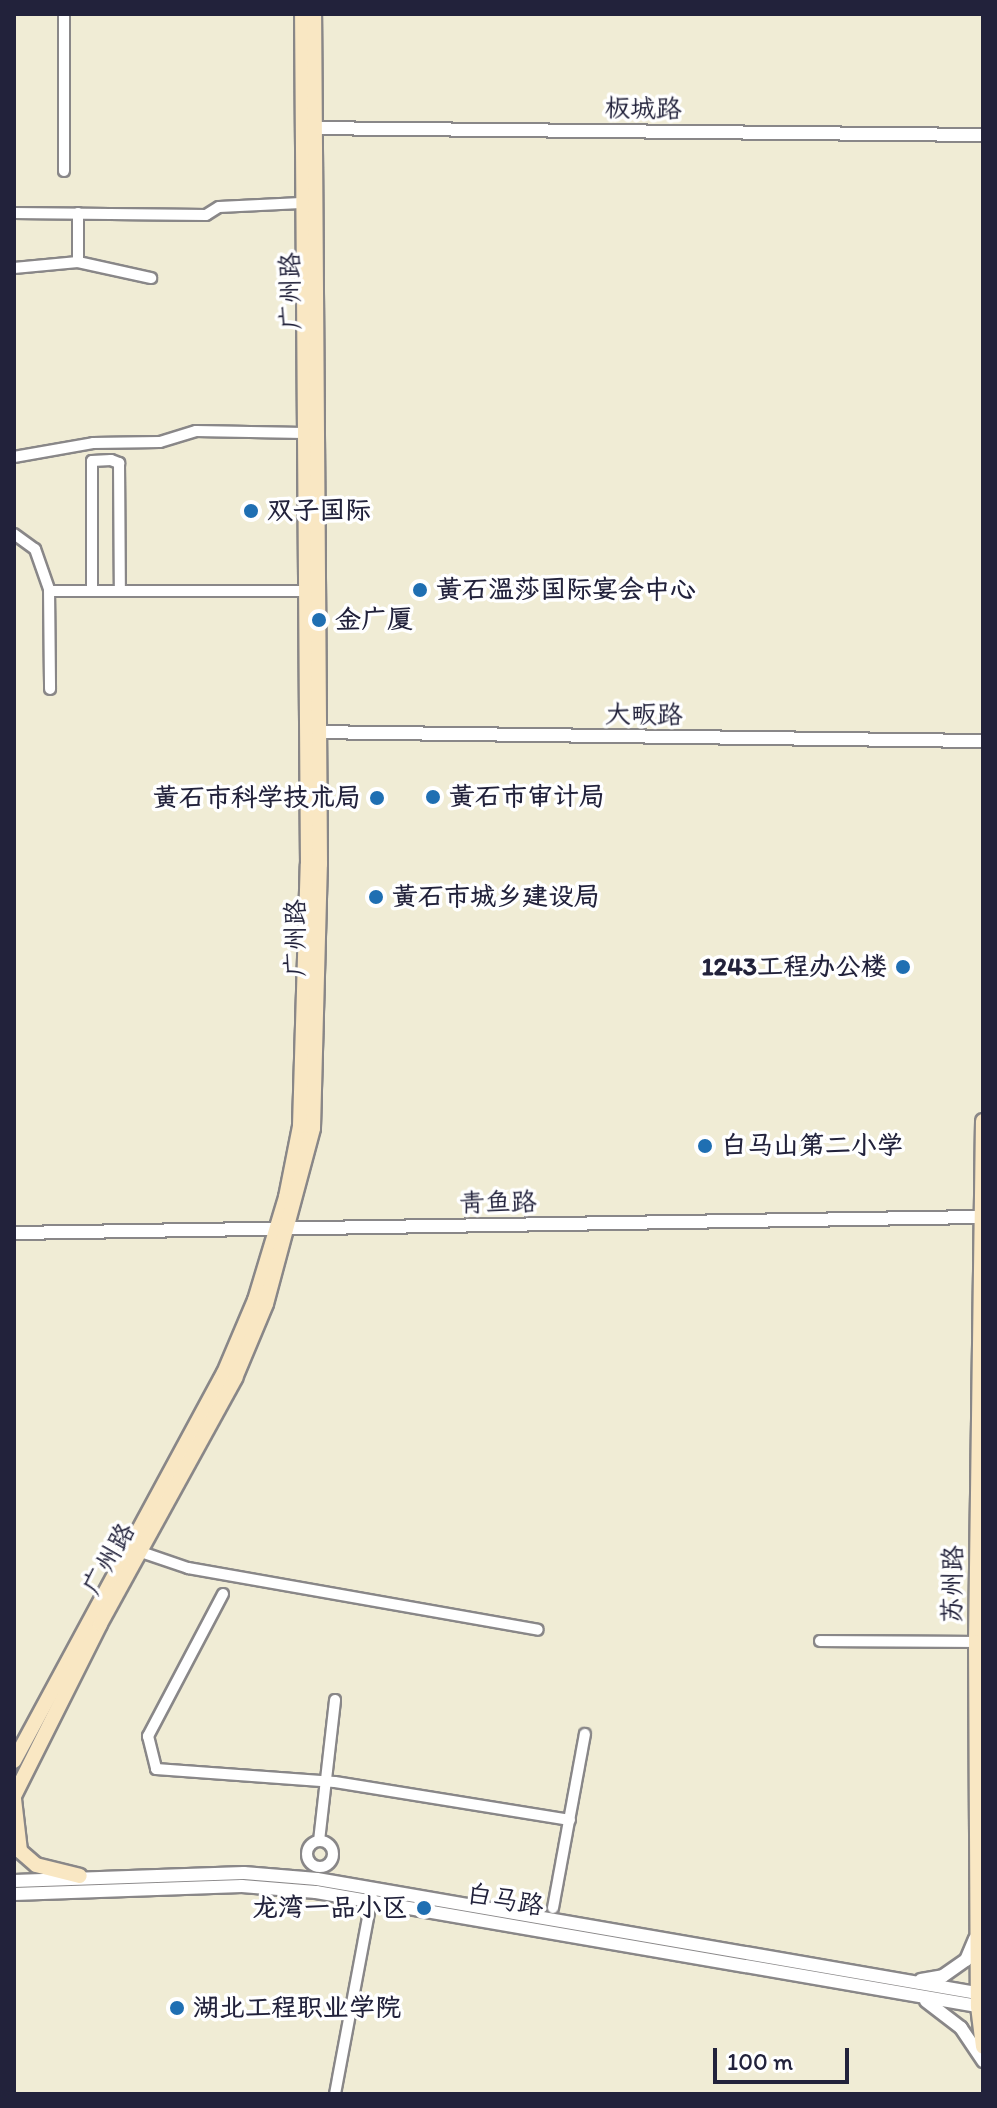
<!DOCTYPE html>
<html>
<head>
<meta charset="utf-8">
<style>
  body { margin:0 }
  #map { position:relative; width:997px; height:2108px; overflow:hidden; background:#f0ecd5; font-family:Itim,"LXGW WenKai TC",sans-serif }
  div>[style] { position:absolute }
  .roads { filter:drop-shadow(2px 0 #898788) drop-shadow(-2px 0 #898788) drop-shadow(0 2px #898788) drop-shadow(0 -2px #898788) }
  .minor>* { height:10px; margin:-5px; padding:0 5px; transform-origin:5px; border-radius:5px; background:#fff }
  .minor>.ring { margin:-5px; padding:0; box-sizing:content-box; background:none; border:10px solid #fff; border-radius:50% }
  .tertiary>* { height:12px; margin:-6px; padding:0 6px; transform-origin:6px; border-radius:6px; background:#fff }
  .secondary>* { height:14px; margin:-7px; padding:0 7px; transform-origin:7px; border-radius:7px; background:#f9e7c3 }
  .dots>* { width:22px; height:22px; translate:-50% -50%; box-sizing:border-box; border:4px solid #fff; border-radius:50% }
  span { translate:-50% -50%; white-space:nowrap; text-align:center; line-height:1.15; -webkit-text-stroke:7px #fff; paint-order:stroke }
  .street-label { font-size:26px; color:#22223b }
  .poi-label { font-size:26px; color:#22223b; font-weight:700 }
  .left { translate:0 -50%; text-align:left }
  .right { translate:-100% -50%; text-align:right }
  .frame { position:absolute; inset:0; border:16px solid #22223b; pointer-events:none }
  .scale { position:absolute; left:713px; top:2048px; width:136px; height:36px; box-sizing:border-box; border:4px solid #22223b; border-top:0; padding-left:10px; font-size:24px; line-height:28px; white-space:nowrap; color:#22223b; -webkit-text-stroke:6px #fff; paint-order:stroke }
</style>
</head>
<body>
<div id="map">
  <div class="roads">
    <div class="minor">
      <i style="left:64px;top:171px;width:157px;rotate:-90deg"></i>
      <i style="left:14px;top:213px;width:192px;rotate:0.6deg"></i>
      <i style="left:206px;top:215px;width:15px;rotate:-32deg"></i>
      <i style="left:219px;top:207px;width:82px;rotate:-2.8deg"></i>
      <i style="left:78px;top:262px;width:49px;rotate:-90deg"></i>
      <i style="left:14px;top:268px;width:64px;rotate:-5.4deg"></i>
      <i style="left:78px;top:262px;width:75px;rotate:12.4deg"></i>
      <i style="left:14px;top:457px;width:80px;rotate:-10deg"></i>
      <i style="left:93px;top:443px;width:67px;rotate:-0.9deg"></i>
      <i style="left:160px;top:442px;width:38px;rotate:-17deg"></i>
      <i style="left:196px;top:431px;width:108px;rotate:1.1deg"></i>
      <i style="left:14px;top:534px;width:26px;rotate:36deg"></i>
      <i style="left:35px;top:549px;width:42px;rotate:70.7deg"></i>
      <i style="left:49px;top:589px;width:100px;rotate:89.4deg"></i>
      <i style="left:50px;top:591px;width:256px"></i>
      <i style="left:92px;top:591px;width:130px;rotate:-90deg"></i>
      <i style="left:92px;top:461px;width:19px;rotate:-3deg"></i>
      <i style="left:111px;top:460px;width:9px;rotate:21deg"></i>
      <i style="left:119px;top:463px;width:128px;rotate:89.6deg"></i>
      <i style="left:141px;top:1552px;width:50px;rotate:18.8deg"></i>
      <i style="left:188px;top:1568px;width:355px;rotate:10deg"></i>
      <i style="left:223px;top:1594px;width:161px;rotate:117.8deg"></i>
      <i style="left:148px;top:1736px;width:34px;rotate:76deg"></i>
      <i style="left:156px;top:1769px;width:179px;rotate:4.2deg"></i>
      <i style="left:335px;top:1782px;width:238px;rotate:9.2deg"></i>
      <i style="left:820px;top:1641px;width:156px;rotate:0.4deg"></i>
      <i class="ring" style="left:307px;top:1841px;width:16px;height:16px"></i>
      <i style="left:319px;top:1841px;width:142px;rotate:-83.5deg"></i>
      <i style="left:553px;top:1908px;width:177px;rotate:-79.6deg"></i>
      <i style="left:335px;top:2094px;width:201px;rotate:-79.4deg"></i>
    </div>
    <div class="tertiary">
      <i style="left:305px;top:128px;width:678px;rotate:0.59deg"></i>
      <i style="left:310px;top:732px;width:673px;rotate:0.77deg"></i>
      <i style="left:14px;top:1233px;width:969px;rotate:-0.95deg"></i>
      <i style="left:14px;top:1881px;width:230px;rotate:-2deg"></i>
      <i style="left:244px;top:1873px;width:73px;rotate:4.7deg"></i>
      <i style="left:317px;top:1879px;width:676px;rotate:9.8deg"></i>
      <i style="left:14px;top:1894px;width:228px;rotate:-2deg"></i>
      <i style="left:242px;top:1886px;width:74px;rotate:4.6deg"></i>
      <i style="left:316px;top:1892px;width:677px;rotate:9.78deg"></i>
      <i style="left:921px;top:1980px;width:22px;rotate:-10deg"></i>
      <i style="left:943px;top:1976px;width:28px;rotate:-35deg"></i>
      <i style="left:966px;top:1960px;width:23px;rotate:-67deg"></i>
      <i style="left:926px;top:2001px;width:44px;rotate:37.6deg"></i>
      <i style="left:961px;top:2028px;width:40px;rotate:56deg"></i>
    </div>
    <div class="secondary">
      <i style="left:983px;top:1121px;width:521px;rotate:90.77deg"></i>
      <i style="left:976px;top:1642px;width:364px;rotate:89.7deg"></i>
      <i style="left:978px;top:2006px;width:41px;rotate:83deg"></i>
      <i style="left:14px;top:1761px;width:441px;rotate:-61.6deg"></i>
      <i style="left:224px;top:1373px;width:79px;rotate:-67deg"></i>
      <i style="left:255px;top:1300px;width:108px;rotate:-73.2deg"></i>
      <i style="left:286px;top:1197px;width:72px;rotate:-78.8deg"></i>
      <i style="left:300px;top:1126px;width:262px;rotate:-88.3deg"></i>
      <i style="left:308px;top:864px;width:850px;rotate:-90.4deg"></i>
      <i style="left:14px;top:1796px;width:192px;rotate:-63.4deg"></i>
      <i style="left:100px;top:1624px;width:281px;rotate:-61.2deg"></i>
      <i style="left:235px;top:1378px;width:80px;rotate:-67.3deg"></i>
      <i style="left:266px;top:1304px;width:182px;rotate:-75deg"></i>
      <i style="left:313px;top:1128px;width:264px;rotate:-88.5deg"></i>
      <i style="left:320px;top:864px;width:850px;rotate:-90.4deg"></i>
      <i style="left:14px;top:1799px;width:52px;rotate:83.4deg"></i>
      <i style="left:20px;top:1851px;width:21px;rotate:41deg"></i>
      <i style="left:36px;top:1865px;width:45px;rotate:14deg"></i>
    </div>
  </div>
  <div class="dots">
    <i style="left:251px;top:511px;background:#1f6fb2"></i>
    <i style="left:420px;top:590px;background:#1f6fb2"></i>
    <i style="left:319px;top:620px;background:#1f6fb2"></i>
    <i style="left:433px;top:797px;background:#1f6fb2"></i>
    <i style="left:377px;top:798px;background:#1f6fb2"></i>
    <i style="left:376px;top:897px;background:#1f6fb2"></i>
    <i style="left:903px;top:967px;background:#1f6fb2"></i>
    <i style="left:705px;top:1146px;background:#1f6fb2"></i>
    <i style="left:424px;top:1908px;background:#1f6fb2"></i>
    <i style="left:177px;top:2008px;background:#1f6fb2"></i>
  </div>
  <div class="street-label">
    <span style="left:643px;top:109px;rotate:1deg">板城路</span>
    <span style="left:291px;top:291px;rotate:-91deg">广州路</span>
    <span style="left:644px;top:715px;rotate:1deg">大畈路</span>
    <span style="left:296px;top:938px;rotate:-90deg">广州路</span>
    <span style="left:498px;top:1203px;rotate:-1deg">青鱼路</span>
    <span style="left:109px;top:1559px;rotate:-60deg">广州路</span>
    <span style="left:953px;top:1584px;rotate:-89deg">苏州路</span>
    <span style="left:505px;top:1900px;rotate:10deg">白马路</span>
  </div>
  <div class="poi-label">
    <span class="left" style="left:267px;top:511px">双子国际</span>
    <span class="left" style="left:436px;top:590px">黄石温莎国际宴会中心</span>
    <span class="left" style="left:335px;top:620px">金广厦</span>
    <span class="left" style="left:449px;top:797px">黄石市审计局</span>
    <span class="right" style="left:361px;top:798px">黄石市科学技术局</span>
    <span class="left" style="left:392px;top:897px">黄石市城乡建设局</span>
    <span class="right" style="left:887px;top:967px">1243工程办公楼</span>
    <span class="left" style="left:721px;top:1146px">白马山第二小学</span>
    <span class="right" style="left:408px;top:1908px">龙湾一品小区</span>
    <span class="left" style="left:193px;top:2008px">湖北工程职业学院</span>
  </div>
  <div class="frame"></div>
  <div class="scale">100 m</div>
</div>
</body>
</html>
